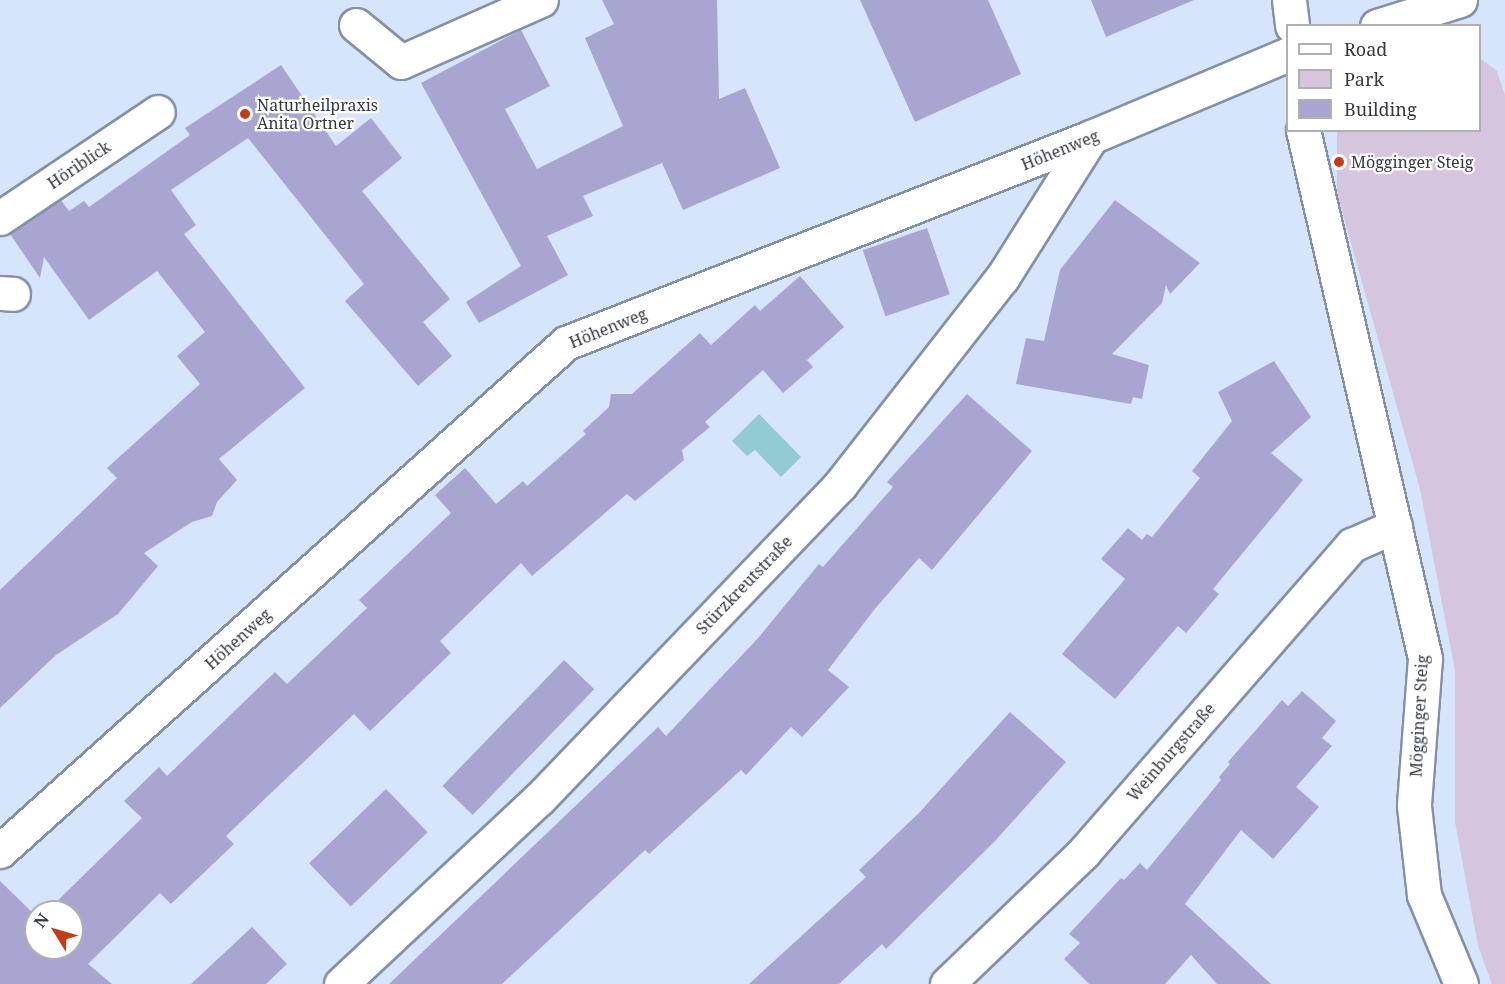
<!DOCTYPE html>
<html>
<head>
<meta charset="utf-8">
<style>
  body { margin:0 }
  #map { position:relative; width:1505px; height:984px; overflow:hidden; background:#d6e5fc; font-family:"Noto Serif",serif }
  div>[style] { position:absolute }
  .green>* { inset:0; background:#d6c5df }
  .water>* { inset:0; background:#92cbd3 }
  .building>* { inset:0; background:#a8a6d0; transform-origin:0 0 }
  .roads { filter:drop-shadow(2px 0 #8391a6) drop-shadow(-2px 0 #8391a6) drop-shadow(0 2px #8391a6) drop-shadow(0 -2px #8391a6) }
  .street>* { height:33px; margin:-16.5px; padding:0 16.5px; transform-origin:16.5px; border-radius:16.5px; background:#fff }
  .dots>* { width:16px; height:16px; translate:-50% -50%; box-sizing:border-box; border:3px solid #fff; border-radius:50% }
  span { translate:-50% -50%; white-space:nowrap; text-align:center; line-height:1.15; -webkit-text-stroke:4.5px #fff; paint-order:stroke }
  .poi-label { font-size:16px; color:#333841 }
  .left { translate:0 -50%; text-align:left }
  .street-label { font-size:16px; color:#333841 }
  .legend { position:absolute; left:1286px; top:24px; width:195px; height:108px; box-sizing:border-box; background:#fff; border:2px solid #adafb3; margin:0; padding:8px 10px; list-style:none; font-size:18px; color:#333841 }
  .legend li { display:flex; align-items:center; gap:12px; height:30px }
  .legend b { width:30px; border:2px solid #adafb3 }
  .north { position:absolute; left:24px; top:900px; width:60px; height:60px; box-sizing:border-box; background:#fff; border:2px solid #adafb3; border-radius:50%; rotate:307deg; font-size:16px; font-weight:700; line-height:24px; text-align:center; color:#333841 }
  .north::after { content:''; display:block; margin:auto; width:21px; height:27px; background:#c43b16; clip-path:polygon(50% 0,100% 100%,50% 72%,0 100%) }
</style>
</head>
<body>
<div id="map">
  <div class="green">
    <i style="clip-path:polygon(1480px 58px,1497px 71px,1505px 95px,1505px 984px,1492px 984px,1478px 946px,1455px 822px,1455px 671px,1420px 489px,1337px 193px,1337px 131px,1480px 130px)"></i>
  </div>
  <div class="water">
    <i style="clip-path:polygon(759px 414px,801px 457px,781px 477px,755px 450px,747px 456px,732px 441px)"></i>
  </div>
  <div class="building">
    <i style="clip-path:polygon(602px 0,717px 0,719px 99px,745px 88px,780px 168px,683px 210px,662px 163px,583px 196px,593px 216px,547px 236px,568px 275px,479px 323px,466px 302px,521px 266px,421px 83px,521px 30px,550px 86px,505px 109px,537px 169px,623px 126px,585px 38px,614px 24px)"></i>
    <i style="clip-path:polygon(860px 0,988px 0,1021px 74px,915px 122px)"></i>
    <i style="clip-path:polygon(1091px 0,1194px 0,1106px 37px)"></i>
    <i style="clip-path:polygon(281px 65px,336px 146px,371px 118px,402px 158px,362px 191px,450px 299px,423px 322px,452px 356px,418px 386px,345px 301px,364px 284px,248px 138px,171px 190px,196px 225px,184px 234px,305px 388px,219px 459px,237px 480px,217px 502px,212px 516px,192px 522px,144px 553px,158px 566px,118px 614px,56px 655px,0 708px,0 590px,117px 478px,107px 468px,200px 384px,177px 356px,205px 332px,157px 271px,89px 320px,44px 257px,40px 278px,10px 234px,61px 200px,69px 211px,84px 201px,89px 207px,190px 135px,185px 128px)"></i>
    <i style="clip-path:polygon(1115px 200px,1200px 263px,1170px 294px,1166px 285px,1162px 303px,1112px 354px,1149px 365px,1142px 399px,1133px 397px,1131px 404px,1016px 384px,1026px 338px,1044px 341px,1060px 270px)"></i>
    <i style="left:927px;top:228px;width:70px;height:68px;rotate:71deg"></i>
    <i style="clip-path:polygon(800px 276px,844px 327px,807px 360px,813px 367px,783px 393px,763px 370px,705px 422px,710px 427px,682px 450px,684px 460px,635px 501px,627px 494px,532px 576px,521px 563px,440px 641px,451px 653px,370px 731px,354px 714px,226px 836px,234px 844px,171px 904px,160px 893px,88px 964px,112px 984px,0 984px,0 881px,36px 916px,36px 948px,72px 948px,72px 912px,46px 912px,142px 818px,124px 801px,159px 767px,167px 776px,275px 672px,287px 684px,367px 608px,359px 600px,451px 513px,435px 495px,465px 468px,496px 504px,523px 481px,527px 486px,586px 434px,583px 431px,609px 407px,611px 394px,632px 394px,700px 333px,711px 345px,755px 305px,760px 311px)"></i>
    <i style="clip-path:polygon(1274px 361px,1311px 417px,1271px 453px,1303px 480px,1213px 589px,1219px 594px,1186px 633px,1178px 626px,1115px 699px,1062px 654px,1125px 579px,1101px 559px,1128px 528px,1142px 540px,1147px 534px,1152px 537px,1200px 478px,1192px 471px,1232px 421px,1218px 392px)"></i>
    <i style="clip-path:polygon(967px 394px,1032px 451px,932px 570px,919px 558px,874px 610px,828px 670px,849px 687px,802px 737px,791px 727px,746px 775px,741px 770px,649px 854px,645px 850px,502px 984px,389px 984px,658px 727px,666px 736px,759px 637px,819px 564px,823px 567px,893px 487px,887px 482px)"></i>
    <i style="left:564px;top:660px;width:42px;height:175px;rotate:44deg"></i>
    <i style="clip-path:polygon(1302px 691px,1336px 721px,1322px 738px,1332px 746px,1296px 787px,1319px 807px,1273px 859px,1241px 830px,1185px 904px,1271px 984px,1217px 984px,1191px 955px,1165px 984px,1089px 984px,1064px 959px,1080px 943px,1069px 934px,1121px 878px,1124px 880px,1140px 863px,1147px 870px,1221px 780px,1219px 777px,1230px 764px,1228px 762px,1282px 700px,1288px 706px)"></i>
    <i style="clip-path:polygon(1010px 712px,1066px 762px,995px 841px,886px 949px,882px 944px,839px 984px,749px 984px,866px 877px,859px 870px,919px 813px)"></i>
    <i style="left:386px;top:789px;width:60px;height:107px;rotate:46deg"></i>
    <i style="clip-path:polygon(252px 927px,287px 964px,266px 984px,191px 984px)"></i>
  </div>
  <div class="roads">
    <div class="street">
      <i style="left:1289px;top:0;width:26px;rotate:83deg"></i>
      <i style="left:356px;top:25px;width:58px;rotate:39.4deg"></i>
      <i style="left:401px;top:62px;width:153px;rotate:-23.9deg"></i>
      <i style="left:1377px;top:26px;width:87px;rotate:-17.4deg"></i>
      <i style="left:1303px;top:130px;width:542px;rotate:76.99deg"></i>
      <i style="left:1425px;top:658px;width:148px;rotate:94.3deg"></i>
      <i style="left:1414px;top:806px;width:90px;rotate:83.6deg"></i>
      <i style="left:1424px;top:895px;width:96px;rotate:67.4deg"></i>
      <i style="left:0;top:218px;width:190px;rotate:-33.9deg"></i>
      <i style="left:0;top:293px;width:13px;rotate:4deg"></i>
      <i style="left:0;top:851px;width:761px;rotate:-41.91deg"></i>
      <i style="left:566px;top:343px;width:564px;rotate:-21.42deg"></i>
      <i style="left:1091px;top:137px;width:214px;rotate:-22.8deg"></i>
      <i style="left:341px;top:984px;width:271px;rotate:-43.1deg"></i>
      <i style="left:539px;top:799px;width:435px;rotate:-46.2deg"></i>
      <i style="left:840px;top:485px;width:263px;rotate:-52deg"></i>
      <i style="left:1002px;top:278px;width:167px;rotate:-57.7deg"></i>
      <i style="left:947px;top:984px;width:190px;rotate:-43.9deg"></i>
      <i style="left:1084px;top:852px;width:408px;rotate:-48.9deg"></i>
      <i style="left:1352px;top:545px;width:47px;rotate:-23.8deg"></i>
    </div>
  </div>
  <div class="dots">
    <i style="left:245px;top:114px;background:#c43b16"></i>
    <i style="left:1339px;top:162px;background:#c43b16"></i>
  </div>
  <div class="poi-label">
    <span class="left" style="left:257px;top:114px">Naturheilpraxis<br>Anita Ortner</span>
    <span class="left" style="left:1351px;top:162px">Mögginger Steig</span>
  </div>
  <div class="street-label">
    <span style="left:1060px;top:150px;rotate:-22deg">Höhenweg</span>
    <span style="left:79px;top:165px;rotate:-34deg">Höriblick</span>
    <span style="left:608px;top:328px;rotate:-22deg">Höhenweg</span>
    <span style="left:744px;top:585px;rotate:-46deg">Stürzkreutstraße</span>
    <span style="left:238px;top:639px;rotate:-42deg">Höhenweg</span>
    <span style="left:1419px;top:716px;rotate:-87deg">Mögginger Steig</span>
    <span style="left:1171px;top:752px;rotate:-49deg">Weinburgstraße</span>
  </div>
  <ul class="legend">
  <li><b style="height:8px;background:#fff"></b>Road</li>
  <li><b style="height:16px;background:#d6c5df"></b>Park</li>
  <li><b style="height:16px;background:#a8a6d0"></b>Building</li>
  </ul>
  <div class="north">N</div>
</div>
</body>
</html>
